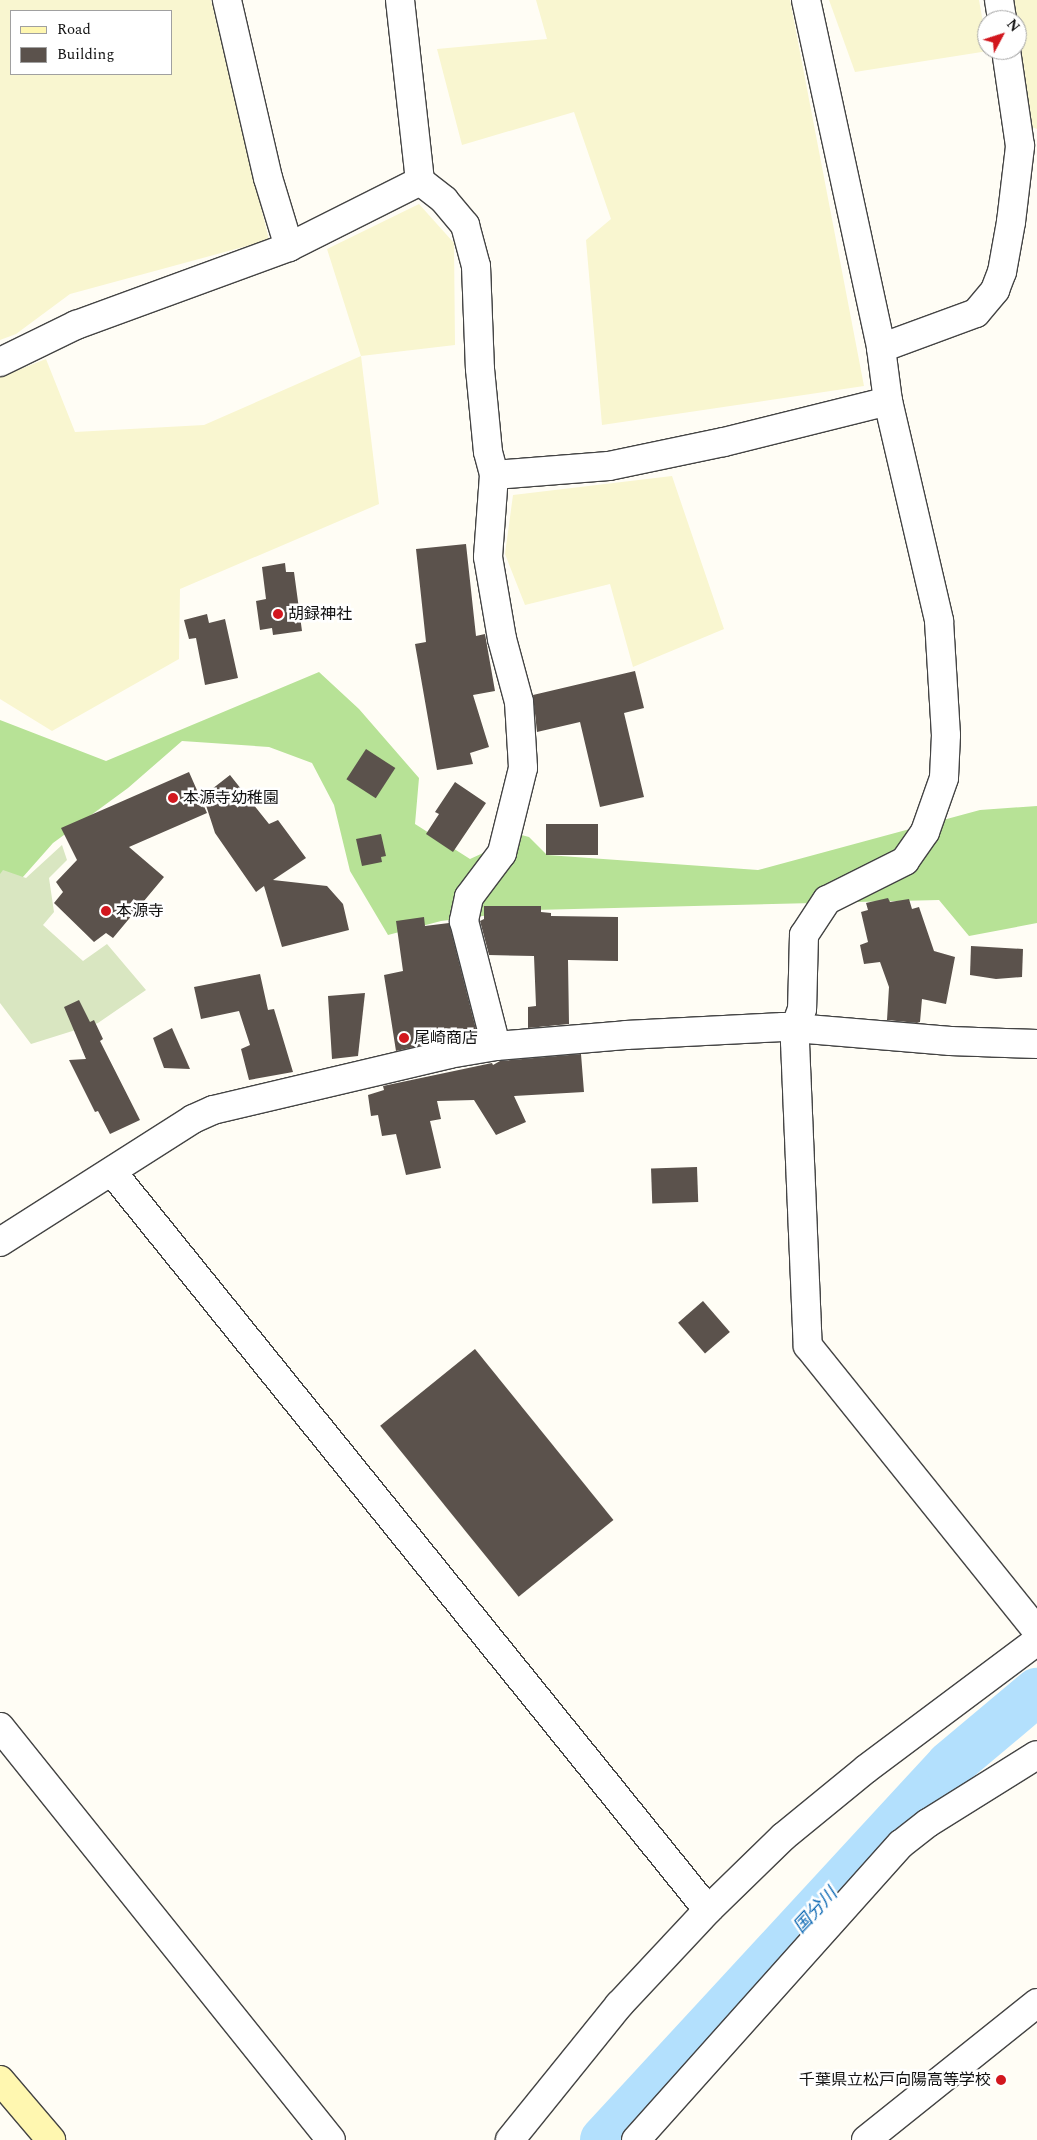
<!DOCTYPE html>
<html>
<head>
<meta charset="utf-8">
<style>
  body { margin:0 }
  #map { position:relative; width:1037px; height:2140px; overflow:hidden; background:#fffdf5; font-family:Spectral,"Noto Sans JP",serif }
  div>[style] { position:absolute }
  .farmland>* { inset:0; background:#f9f6d0 }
  .forest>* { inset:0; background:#b7e296 }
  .cemetery>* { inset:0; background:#d9e6c1 }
  .river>* { height:48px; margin:-24px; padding:0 24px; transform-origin:24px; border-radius:24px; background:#b3e0fd }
  .building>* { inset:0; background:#5b524c; transform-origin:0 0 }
  .roads { filter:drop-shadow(1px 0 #444) drop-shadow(-1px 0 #444) drop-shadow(0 1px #444) drop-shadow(0 -1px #444) }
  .street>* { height:28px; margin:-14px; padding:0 14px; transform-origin:14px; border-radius:14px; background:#fff }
  .secondary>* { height:28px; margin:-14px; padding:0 14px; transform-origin:14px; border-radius:14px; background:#fff7b0 }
  .dots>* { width:14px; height:14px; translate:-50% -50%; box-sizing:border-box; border:2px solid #fff; border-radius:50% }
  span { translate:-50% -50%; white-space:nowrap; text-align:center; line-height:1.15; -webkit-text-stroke:5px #fff; paint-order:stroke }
  .poi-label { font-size:16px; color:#111 }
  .left { translate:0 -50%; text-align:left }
  .right { translate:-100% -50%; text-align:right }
  .water-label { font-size:18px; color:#0a67b3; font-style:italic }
  .legend { position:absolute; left:10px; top:10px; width:162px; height:65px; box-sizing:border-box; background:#fff; border:1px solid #a0a0a0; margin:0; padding:6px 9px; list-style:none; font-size:15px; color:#111 }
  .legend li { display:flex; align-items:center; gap:10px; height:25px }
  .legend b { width:25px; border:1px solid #a0a0a0 }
  .north { position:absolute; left:977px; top:10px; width:50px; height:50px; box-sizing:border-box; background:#fff; border:1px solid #a0a0a0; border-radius:50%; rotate:50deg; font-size:14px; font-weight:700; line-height:20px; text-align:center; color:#111 }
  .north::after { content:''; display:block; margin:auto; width:18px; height:22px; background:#d2171e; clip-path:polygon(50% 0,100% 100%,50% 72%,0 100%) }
</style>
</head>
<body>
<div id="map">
  <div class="farmland">
    <i style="clip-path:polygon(evenodd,0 0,211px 0,269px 240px,70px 294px,16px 334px,0 340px,0 0,11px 11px,171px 11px,171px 74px,11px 74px,11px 11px)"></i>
    <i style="clip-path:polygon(536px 0,790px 0,864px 386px,602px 425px,586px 240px,611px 219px,574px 112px,462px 145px,437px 49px,547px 39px)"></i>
    <i style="clip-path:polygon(829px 0,979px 0,988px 51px,855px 72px)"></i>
    <i style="clip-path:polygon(1008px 0,1037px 0,1037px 129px,1032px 127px,1017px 47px,1017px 20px,1012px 20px)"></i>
    <i style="clip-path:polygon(419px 204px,454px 243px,455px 345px,361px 356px,379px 504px,180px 589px,179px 659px,52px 731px,0 699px,0 377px,46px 359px,75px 432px,204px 425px,361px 356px,327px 249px)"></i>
    <i style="clip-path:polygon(672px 476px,724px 629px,633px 667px,610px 584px,525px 605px,505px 554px,513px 495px)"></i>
  </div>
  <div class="forest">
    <i style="clip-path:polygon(319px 672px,359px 709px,419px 778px,415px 824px,470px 859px,494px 848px,514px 833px,529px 837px,547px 855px,758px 870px,980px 810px,1037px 806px,1037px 923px,969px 936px,939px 900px,534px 910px,441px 921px,388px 935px,350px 871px,334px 805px,312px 763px,269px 747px,182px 741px,128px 788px,53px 843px,7px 895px,0 894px,0 720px,106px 761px)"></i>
  </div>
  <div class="cemetery">
    <i style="clip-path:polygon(62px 845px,67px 860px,49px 878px,54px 912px,43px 925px,83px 961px,107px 944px,146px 990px,98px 1023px,31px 1044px,0 1003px,0 874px,3px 870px,26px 878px)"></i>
  </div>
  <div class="river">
    <i style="left:604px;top:2140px;width:510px;rotate:-47.3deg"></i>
    <i style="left:950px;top:1765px;width:114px;rotate:-40deg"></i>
  </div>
  <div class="building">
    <i style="clip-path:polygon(466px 544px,476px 636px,485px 634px,495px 691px,473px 695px,489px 747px,470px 753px,473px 764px,437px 770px,415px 644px,426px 642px,416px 549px)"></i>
    <i style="clip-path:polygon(285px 563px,286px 572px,294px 572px,302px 631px,273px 635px,272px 628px,260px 630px,256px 601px,266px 599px,262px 567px)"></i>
    <i style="clip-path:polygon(207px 614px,209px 623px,225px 619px,238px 678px,205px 685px,196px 638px,189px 639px,184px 620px)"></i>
    <i style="clip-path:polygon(635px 671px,644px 708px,624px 713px,644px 797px,600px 807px,580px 722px,537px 732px,533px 695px)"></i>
    <i style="left:366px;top:749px;width:35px;height:36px;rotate:33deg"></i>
    <i style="clip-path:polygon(189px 772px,207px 813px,129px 847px,164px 877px,113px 938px,106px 933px,94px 942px,54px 903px,63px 892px,56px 882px,77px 860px,61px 828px)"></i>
    <i style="clip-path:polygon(230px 775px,269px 824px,278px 820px,306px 858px,273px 880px,327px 886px,343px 904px,349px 930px,282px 947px,264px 886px,256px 892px,215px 833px,203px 796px)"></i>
    <i style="clip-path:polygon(455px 782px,486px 803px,453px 852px,426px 834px,439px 814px,435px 812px)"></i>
    <i style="left:546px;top:824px;width:52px;height:31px"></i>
    <i style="clip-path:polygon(381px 834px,386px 856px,381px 857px,382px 862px,362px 866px,356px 839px)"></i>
    <i style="clip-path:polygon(888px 898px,890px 902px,909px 899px,912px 909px,919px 907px,934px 951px,955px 957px,946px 1004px,922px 999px,920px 1022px,917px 1023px,887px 1020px,889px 987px,880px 962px,864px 964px,860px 945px,868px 942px,861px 912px,868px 910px,866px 903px)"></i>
    <i style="clip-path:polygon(484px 906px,541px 906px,541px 912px,551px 913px,551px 916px,618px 917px,618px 961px,568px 960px,569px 1024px,528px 1028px,528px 1007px,536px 1006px,534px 956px,489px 955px,480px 921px,484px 919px)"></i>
    <i style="clip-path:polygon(424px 917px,425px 926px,449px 923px,477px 1033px,396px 1051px,384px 975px,403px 971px,396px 921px)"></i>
    <i style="clip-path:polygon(971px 946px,1023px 949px,1022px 977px,996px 979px,970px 975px)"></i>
    <i style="clip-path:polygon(260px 974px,268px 1010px,274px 1009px,293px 1072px,249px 1080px,241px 1049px,250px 1045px,239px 1011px,201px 1019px,194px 987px)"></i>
    <i style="clip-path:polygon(365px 993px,358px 1056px,332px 1059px,328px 996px)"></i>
    <i style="clip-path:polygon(79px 1000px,90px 1022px,94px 1020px,103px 1039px,100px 1041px,140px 1120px,110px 1134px,98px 1111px,95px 1112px,69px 1060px,86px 1059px,64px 1007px)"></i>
    <i style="clip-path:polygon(172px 1028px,190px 1069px,164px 1068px,153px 1038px)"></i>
    <i style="clip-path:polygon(581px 1054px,584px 1092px,514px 1096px,526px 1122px,496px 1135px,474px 1100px,437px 1101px,441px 1119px,430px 1121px,441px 1168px,406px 1175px,396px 1134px,382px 1136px,378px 1115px,371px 1116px,368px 1095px,384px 1090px,383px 1086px,492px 1063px,493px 1065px,500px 1061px)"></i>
    <i style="left:697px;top:1167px;width:35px;height:46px;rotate:88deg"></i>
    <i style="left:703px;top:1301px;width:41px;height:33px;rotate:49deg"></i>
    <i style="left:475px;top:1349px;width:220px;height:122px;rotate:51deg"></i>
  </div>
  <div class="roads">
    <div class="street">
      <i style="left:400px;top:0;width:182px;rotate:83.7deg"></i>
      <i style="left:420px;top:181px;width:31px;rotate:38deg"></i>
      <i style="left:444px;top:200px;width:33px;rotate:50deg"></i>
      <i style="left:465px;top:225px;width:42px;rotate:75deg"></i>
      <i style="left:476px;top:266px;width:103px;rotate:87.8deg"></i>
      <i style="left:480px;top:369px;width:83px;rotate:84.5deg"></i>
      <i style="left:488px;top:452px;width:24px;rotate:75deg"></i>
      <i style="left:494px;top:475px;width:82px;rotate:94.2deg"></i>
      <i style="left:488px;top:557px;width:83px;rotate:80.3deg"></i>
      <i style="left:502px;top:639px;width:65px;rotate:74.9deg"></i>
      <i style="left:519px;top:702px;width:66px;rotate:86.5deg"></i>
      <i style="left:523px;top:768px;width:88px;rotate:103.9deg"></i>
      <i style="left:502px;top:853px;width:55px;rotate:126.9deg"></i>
      <i style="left:469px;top:897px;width:25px;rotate:102deg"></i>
      <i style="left:464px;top:921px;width:129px;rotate:75.6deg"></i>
      <i style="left:806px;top:0;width:356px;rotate:77.8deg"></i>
      <i style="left:881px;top:348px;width:53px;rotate:82.5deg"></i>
      <i style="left:888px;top:401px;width:226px;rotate:76.9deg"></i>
      <i style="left:939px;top:621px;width:114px;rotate:86.5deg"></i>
      <i style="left:946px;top:735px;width:43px;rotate:92.7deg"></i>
      <i style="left:944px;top:778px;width:57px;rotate:109.4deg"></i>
      <i style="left:925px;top:832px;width:35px;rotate:125deg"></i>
      <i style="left:905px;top:861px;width:87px;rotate:153.4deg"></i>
      <i style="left:827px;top:900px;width:42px;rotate:123.3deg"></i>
      <i style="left:804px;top:935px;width:74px;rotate:91.5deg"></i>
      <i style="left:802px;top:1009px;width:20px;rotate:110deg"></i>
      <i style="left:795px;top:1028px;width:14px;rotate:90deg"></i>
      <i style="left:795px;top:1042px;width:304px;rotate:87.6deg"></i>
      <i style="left:808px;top:1346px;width:366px;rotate:51.2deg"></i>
      <i style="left:999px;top:0;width:20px;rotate:81deg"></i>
      <i style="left:289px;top:247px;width:147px;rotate:-26.7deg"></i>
      <i style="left:881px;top:348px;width:101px;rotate:-20.2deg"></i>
      <i style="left:976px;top:313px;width:30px;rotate:-50deg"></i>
      <i style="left:995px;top:290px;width:19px;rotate:-69deg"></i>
      <i style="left:1002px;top:272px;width:51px;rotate:-79.8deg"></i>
      <i style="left:1011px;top:222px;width:77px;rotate:-83.2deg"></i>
      <i style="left:1020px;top:146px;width:97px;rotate:-98.3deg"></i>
      <i style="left:0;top:362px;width:85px;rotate:-26deg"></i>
      <i style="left:76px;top:325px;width:227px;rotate:-20.1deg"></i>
      <i style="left:289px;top:247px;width:72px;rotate:-106.9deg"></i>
      <i style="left:268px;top:178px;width:183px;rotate:-103deg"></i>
      <i style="left:494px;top:475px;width:115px;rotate:-4.5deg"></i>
      <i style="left:609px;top:466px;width:117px;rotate:-11.8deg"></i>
      <i style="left:724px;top:442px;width:169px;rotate:-14deg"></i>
      <i style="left:113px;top:1173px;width:947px;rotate:51.09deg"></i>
      <i style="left:0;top:1242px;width:229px;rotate:-32.5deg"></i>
      <i style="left:193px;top:1119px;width:22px;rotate:-24deg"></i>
      <i style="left:213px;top:1110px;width:243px;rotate:-13.3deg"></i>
      <i style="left:449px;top:1054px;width:48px;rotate:-9.7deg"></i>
      <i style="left:496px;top:1046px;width:130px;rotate:-4.8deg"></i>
      <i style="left:626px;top:1035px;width:157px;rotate:-2.9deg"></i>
      <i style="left:783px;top:1027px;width:168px;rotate:4.8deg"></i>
      <i style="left:950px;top:1041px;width:87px;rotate:2deg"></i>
      <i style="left:0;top:1727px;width:529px;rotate:51.29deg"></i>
      <i style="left:510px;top:2140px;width:174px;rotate:-51.1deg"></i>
      <i style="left:619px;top:2005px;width:130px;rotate:-46.9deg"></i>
      <i style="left:708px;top:1910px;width:105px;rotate:-44.2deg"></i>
      <i style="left:783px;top:1837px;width:107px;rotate:-39.3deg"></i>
      <i style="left:866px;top:1769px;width:214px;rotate:-36.8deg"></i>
      <i style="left:636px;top:2140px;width:397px;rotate:-48.2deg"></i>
      <i style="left:901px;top:1844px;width:34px;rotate:-38deg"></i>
      <i style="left:928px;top:1823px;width:128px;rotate:-32deg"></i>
      <i style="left:866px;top:2140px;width:219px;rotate:-38.7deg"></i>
    </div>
    <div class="secondary">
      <i style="left:0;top:2080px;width:79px;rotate:49.6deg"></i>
    </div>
  </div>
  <div class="dots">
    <i style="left:278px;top:614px;background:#d2171e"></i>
    <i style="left:173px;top:798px;background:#d2171e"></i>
    <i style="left:106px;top:911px;background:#d2171e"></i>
    <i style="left:404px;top:1038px;background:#d2171e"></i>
    <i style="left:1001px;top:2080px;background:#d2171e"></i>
  </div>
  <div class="poi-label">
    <span class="left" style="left:288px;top:614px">胡録神社</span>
    <span class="left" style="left:183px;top:798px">本源寺幼稚園</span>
    <span class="left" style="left:116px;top:911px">本源寺</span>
    <span class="left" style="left:414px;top:1038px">尾崎商店</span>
    <span class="right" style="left:991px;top:2080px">千葉県立松戸向陽高等学校</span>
  </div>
  <div class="water-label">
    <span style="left:816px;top:1911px;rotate:-47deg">国分川</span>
  </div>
  <ul class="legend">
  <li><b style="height:6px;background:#fff7b0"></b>Road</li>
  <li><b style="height:14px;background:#5b524c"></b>Building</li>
  </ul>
  <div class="north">N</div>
</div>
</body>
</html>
